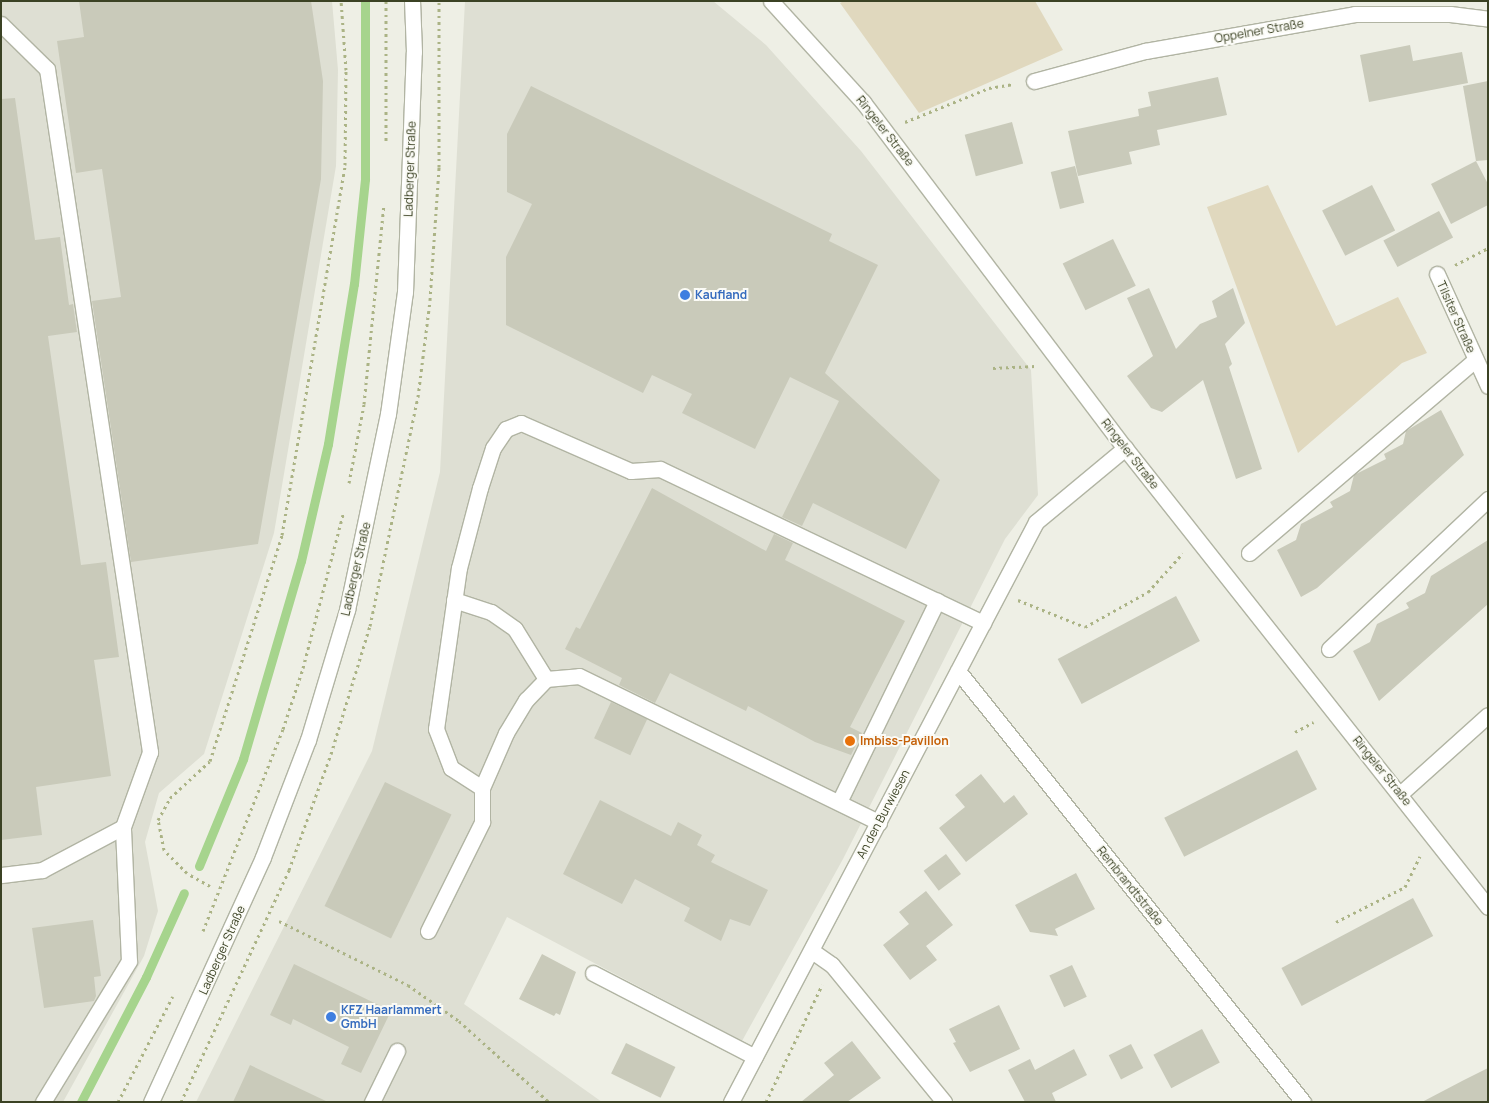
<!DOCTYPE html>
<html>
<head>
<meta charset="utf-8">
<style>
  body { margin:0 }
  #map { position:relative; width:1489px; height:1103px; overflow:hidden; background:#eeefe5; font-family:Manrope,sans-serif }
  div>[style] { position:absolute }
  .built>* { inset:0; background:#dedfd3 }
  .green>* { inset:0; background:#e0d8be }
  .stream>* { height:9px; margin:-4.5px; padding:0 4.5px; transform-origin:4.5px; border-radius:4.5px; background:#a6d48d }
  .building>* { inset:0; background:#c9caba; transform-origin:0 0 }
  .path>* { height:3px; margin-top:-1.5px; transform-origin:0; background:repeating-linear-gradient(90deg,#abb385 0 2.5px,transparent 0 6.5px) }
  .roads { filter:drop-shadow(1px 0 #b1b4a3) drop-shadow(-1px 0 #b1b4a3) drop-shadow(0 1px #b1b4a3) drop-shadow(0 -1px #b1b4a3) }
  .service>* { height:15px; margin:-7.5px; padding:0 7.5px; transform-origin:7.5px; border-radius:7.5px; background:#fff }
  .minor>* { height:15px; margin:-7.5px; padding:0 7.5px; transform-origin:7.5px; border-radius:7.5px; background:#fff }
  .secondary>* { height:15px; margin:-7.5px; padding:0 7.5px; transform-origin:7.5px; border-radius:7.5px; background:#fff }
  .dots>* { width:14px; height:14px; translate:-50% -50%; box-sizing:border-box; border:2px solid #fbfbf6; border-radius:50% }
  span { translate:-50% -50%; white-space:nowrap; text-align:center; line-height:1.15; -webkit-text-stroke:4px #fbfbf6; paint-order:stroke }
  .street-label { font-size:12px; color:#3b4224 }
  .shop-label { font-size:12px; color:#366cbe; font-weight:700 }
  .left { translate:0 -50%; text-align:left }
  .food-label { font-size:12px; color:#c56008; font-weight:700 }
  .frame { position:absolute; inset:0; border:2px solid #3b4224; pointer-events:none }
</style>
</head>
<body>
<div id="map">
  <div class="built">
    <i style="clip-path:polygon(1px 1px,332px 1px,338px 70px,336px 166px,274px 533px,204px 754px,159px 793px,145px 842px,158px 911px,144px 956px,63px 1102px,1px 1102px)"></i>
    <i style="clip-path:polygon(465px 1px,713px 1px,766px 45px,861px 151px,1031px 370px,1038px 495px,1005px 539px,843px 859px,742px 1041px,507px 917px,464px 1004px,602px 1102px,196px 1102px,372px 751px,440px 472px)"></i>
  </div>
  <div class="green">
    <i style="clip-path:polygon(844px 1px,1035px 1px,1063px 50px,919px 113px,840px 3px)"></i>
    <i style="clip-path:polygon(1268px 185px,1336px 326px,1398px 297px,1427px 353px,1402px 363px,1298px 453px,1207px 207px)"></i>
  </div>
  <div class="stream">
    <i style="left:199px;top:866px;width:116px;rotate:-67.6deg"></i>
    <i style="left:243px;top:759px;width:206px;rotate:-73.7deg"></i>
    <i style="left:301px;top:561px;width:120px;rotate:-77deg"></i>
    <i style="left:328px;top:444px;width:162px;rotate:-80.8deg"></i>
    <i style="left:354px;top:284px;width:106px;rotate:-84deg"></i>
    <i style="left:365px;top:179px;width:178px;rotate:-90deg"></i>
    <i style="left:81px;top:1102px;width:141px;rotate:-62.5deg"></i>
    <i style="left:146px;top:977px;width:92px;rotate:-65.7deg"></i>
  </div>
  <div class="building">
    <i style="clip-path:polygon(79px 1px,311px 1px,323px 81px,321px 179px,258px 544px,131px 562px,92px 301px,121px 297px,102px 169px,76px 173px,57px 41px,84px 37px)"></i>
    <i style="clip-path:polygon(1410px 45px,1413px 61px,1462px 52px,1468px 83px,1369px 102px,1360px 55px)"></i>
    <i style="clip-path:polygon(1218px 77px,1227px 115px,1157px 130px,1160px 145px,1129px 152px,1132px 164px,1078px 176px,1068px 131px,1139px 116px,1138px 109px,1151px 106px,1148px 92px)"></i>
    <i style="clip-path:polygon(1488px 81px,1488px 160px,1476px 161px,1463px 86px)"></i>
    <i style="clip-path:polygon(531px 86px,832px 234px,829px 241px,878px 265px,825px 373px,940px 480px,906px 549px,813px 503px,802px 526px,782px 517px,839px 401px,790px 377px,755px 449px,682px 413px,692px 394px,652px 375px,643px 393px,506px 325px,506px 257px,532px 204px,507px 192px,507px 134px)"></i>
    <i style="clip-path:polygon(15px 98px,35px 240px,60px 237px,69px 305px,73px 304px,77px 332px,48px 336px,81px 565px,106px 562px,119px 657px,94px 660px,111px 776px,36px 787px,42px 835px,1px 840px,1px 99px)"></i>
    <i style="left:1012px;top:122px;width:43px;height:49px;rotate:75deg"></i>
    <i style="clip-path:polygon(1476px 161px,1488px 184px,1488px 205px,1451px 224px,1431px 184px)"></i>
    <i style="left:1075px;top:166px;width:38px;height:25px;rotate:76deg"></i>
    <i style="left:1372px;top:185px;width:51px;height:56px;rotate:63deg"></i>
    <i style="left:1439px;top:211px;width:30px;height:63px;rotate:62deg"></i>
    <i style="left:1113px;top:239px;width:52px;height:56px;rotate:64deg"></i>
    <i style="clip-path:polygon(1149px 288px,1176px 349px,1200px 324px,1217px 317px,1212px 301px,1233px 288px,1245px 323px,1225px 344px,1232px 364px,1229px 367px,1262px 469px,1236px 479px,1203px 380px,1162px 412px,1151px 408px,1127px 376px,1153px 356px,1127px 298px)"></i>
    <i style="clip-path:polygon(1441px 410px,1464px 455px,1317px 588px,1301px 597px,1277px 550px,1296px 540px,1301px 524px,1333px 507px,1330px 502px,1350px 491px,1354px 475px,1386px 459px,1384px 454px,1403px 444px,1406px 431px)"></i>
    <i style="clip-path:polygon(652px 488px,766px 551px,774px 534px,793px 543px,785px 560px,905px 621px,850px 727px,862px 733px,851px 755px,815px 742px,748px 706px,746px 711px,670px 673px,655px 703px,619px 685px,622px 678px,565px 649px,576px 627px,580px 629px)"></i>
    <i style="clip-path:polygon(1488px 540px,1488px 604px,1379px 701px,1353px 651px,1370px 642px,1377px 624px,1409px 608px,1406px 603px,1425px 593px,1431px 576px)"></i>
    <i style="left:1176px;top:596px;width:51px;height:134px;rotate:62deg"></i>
    <i style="left:611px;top:702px;width:40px;height:40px;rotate:25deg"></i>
    <i style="left:1297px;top:750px;width:44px;height:149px;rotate:63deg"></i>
    <i style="clip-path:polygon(981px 774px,1004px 803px,1014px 795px,1028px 814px,966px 862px,939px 828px,965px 807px,955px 795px)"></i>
    <i style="left:385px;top:782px;width:74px;height:138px;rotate:26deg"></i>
    <i style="clip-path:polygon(600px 800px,671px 836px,678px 822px,702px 835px,697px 845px,715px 855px,711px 862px,768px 890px,750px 926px,730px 919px,721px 941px,684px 921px,690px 908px,635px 879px,622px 904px,563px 874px)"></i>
    <i style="left:946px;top:854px;width:25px;height:28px;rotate:53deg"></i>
    <i style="clip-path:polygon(1076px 873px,1095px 909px,1055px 929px,1058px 936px,1030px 932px,1015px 905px)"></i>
    <i style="clip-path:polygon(926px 891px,953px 925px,926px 946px,937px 960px,910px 980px,883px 945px,909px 924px,899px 912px)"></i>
    <i style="left:1413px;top:898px;width:43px;height:149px;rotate:62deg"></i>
    <i style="clip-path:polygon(93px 920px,101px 976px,94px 977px,96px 996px,94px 1001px,44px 1008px,32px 928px)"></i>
    <i style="clip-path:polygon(542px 954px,576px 972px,560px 1015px,556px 1013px,554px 1016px,519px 999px)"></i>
    <i style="clip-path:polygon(294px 964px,391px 1011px,361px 1073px,341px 1064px,349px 1047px,293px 1019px,291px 1025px,270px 1015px)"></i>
    <i style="left:1072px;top:965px;width:35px;height:25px;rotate:65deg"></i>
    <i style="clip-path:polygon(999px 1005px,1020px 1049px,970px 1072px,953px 1043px,956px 1042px,949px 1029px)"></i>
    <i style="left:1202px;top:1029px;width:38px;height:55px;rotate:62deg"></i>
    <i style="clip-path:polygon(852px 1041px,881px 1078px,847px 1102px,801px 1102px,834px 1075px,824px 1063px)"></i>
    <i style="left:626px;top:1043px;width:55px;height:34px;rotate:26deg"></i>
    <i style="left:1131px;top:1044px;width:27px;height:25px;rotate:63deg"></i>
    <i style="clip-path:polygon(1074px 1049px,1087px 1075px,1052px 1093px,1056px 1102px,1025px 1102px,1008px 1070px,1030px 1059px,1035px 1070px)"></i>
    <i style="clip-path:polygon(250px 1065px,328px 1102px,233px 1102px)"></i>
    <i style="clip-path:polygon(1488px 1068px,1488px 1102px,1422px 1102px,1464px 1080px)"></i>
  </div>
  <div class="path">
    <i style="left:386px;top:1px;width:142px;rotate:90deg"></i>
    <i style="left:905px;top:122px;width:91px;rotate:-22deg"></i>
    <i style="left:989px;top:88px;width:25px;rotate:-9deg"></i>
    <i style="left:1455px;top:265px;width:37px;rotate:-27deg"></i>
    <i style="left:993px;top:368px;width:42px;rotate:-2.7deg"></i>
    <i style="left:349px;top:483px;width:80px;rotate:-79.2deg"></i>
    <i style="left:364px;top:404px;width:201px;rotate:-84.3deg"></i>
    <i style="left:1018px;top:600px;width:72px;rotate:21.9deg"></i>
    <i style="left:1085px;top:627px;width:72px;rotate:-29.1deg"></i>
    <i style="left:1148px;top:592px;width:52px;rotate:-48.1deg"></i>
    <i style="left:1295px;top:732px;width:21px;rotate:-28deg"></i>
    <i style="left:210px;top:886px;width:26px;rotate:-151deg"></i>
    <i style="left:187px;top:873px;width:33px;rotate:-135deg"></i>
    <i style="left:164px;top:850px;width:31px;rotate:-101deg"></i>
    <i style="left:158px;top:820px;width:25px;rotate:-61deg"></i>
    <i style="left:170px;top:798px;width:54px;rotate:-42.8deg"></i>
    <i style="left:210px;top:761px;width:237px;rotate:-72.3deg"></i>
    <i style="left:282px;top:535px;width:375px;rotate:-80.3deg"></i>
    <i style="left:345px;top:165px;width:95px;rotate:-89.4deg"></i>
    <i style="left:346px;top:70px;width:69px;rotate:-94.1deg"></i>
    <i style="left:279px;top:921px;width:144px;rotate:26.4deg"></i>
    <i style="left:408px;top:985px;width:62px;rotate:35.2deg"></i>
    <i style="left:459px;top:1021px;width:121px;rotate:42deg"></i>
    <i style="left:1336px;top:922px;width:77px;rotate:-26.9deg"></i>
    <i style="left:1405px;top:887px;width:34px;rotate:-64deg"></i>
    <i style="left:203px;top:931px;width:217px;rotate:-68.4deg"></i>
    <i style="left:283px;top:729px;width:64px;rotate:-71.8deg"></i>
    <i style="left:303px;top:668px;width:159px;rotate:-75.4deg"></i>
    <i style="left:118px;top:1102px;width:119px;rotate:-62.6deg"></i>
    <i style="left:181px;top:1102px;width:256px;rotate:-65deg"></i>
    <i style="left:289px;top:870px;width:123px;rotate:-70.1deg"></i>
    <i style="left:331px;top:754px;width:134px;rotate:-73.1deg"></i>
    <i style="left:370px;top:626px;width:234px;rotate:-78.2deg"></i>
    <i style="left:418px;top:397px;width:98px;rotate:-82.9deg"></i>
    <i style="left:430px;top:300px;width:133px;rotate:-86.1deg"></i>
    <i style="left:439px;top:167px;width:166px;rotate:-90deg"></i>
    <i style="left:766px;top:1102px;width:130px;rotate:-64.4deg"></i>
  </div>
  <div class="roads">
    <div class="service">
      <i style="left:1px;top:24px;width:64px;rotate:44.4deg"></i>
      <i style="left:47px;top:69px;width:691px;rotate:81.42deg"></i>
      <i style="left:150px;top:752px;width:80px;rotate:109.8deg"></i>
      <i style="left:123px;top:827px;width:92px;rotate:152deg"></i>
      <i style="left:42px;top:870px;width:41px;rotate:173deg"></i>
      <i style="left:1249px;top:553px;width:297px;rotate:-40.5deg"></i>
      <i style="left:454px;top:600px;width:39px;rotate:18deg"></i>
      <i style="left:491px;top:612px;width:29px;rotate:35deg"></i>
      <i style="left:515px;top:629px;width:59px;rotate:58.2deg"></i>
      <i style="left:1329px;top:649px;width:219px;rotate:-43.3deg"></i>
      <i style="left:482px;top:788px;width:37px;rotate:-147deg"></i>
      <i style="left:451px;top:768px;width:42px;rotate:-111deg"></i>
      <i style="left:436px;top:729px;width:163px;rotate:-81.9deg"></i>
      <i style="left:459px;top:568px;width:83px;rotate:-75.3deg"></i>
      <i style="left:480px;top:488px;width:42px;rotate:-72deg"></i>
      <i style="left:493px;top:448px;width:23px;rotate:-56deg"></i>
      <i style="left:506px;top:429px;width:16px;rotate:-22deg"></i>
      <i style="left:521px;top:423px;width:120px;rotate:23.6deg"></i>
      <i style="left:631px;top:471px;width:29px;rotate:-4deg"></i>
      <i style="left:660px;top:469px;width:358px;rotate:25.5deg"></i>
      <i style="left:839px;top:802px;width:224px;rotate:-64deg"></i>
      <i style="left:428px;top:931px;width:122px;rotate:-63.6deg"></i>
      <i style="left:482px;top:822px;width:34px;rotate:-90deg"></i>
      <i style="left:482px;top:788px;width:60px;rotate:-66.4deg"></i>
      <i style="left:506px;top:733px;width:39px;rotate:-59deg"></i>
      <i style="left:526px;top:700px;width:29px;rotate:-46deg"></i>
      <i style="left:546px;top:679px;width:33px;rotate:-5deg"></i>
      <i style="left:579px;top:676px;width:334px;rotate:26deg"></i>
      <i style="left:593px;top:973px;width:182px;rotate:27.4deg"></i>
      <i style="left:43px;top:1102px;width:165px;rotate:-58.6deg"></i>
      <i style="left:129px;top:961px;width:134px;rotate:-92.6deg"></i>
      <i style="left:372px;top:1102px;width:57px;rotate:-63.9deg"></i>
    </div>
    <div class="minor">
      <i style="left:771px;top:1px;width:137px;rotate:47.7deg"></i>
      <i style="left:863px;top:102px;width:434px;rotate:52.9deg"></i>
      <i style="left:1125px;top:448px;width:585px;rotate:51.66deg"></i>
      <i style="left:1034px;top:81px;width:115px;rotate:-15.1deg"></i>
      <i style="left:1145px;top:51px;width:213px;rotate:-10deg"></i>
      <i style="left:1355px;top:14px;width:95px"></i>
      <i style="left:1450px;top:14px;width:38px;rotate:7deg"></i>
      <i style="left:1437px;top:274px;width:123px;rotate:65.5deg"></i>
      <i style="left:958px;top:671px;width:552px;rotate:51.32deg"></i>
      <i style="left:1400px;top:794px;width:118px;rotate:-41.9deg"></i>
      <i style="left:812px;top:951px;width:24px;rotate:35deg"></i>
      <i style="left:832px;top:965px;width:177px;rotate:50.7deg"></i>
      <i style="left:731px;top:1102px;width:655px;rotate:-62.26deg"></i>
      <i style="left:1036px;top:522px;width:116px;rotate:-39.7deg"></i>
    </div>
    <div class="secondary">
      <i style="left:151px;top:1102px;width:269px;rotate:-65.4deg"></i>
      <i style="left:263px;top:857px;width:125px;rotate:-69deg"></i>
      <i style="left:308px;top:740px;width:136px;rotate:-73.3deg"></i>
      <i style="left:347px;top:610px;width:200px;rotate:-78.2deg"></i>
      <i style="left:388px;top:414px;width:123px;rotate:-82.1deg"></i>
      <i style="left:405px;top:292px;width:240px;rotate:-87.9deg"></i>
      <i style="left:414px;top:52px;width:51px;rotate:-92.2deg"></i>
    </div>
  </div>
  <div class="dots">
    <i style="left:685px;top:295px;background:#3f7fe0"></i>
    <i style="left:850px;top:741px;background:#e8710a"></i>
    <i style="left:331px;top:1017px;background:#3f7fe0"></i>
  </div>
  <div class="street-label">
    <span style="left:1259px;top:31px;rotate:-10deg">Oppelner Straße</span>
    <span style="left:885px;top:131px;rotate:52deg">Ringeler Straße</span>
    <span style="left:410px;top:169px;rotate:-88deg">Ladberger Straße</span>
    <span style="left:1456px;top:317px;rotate:66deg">Tilsiter Straße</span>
    <span style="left:1130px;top:454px;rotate:52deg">Ringeler Straße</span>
    <span style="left:356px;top:569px;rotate:-77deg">Ladberger Straße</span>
    <span style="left:1382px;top:771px;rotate:51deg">Ringeler Straße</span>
    <span style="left:883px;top:814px;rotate:-62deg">An den Burwiesen</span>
    <span style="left:1130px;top:886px;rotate:51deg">Rembrandtstraße</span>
    <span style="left:222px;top:950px;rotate:-66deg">Ladberger Straße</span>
  </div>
  <div class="shop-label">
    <span class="left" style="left:695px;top:295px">Kaufland</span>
    <span class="left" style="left:341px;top:1017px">KFZ Haarlammert<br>GmbH</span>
  </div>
  <div class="food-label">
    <span class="left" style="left:860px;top:741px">Imbiss-Pavillon</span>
  </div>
  <div class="frame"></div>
</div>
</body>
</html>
